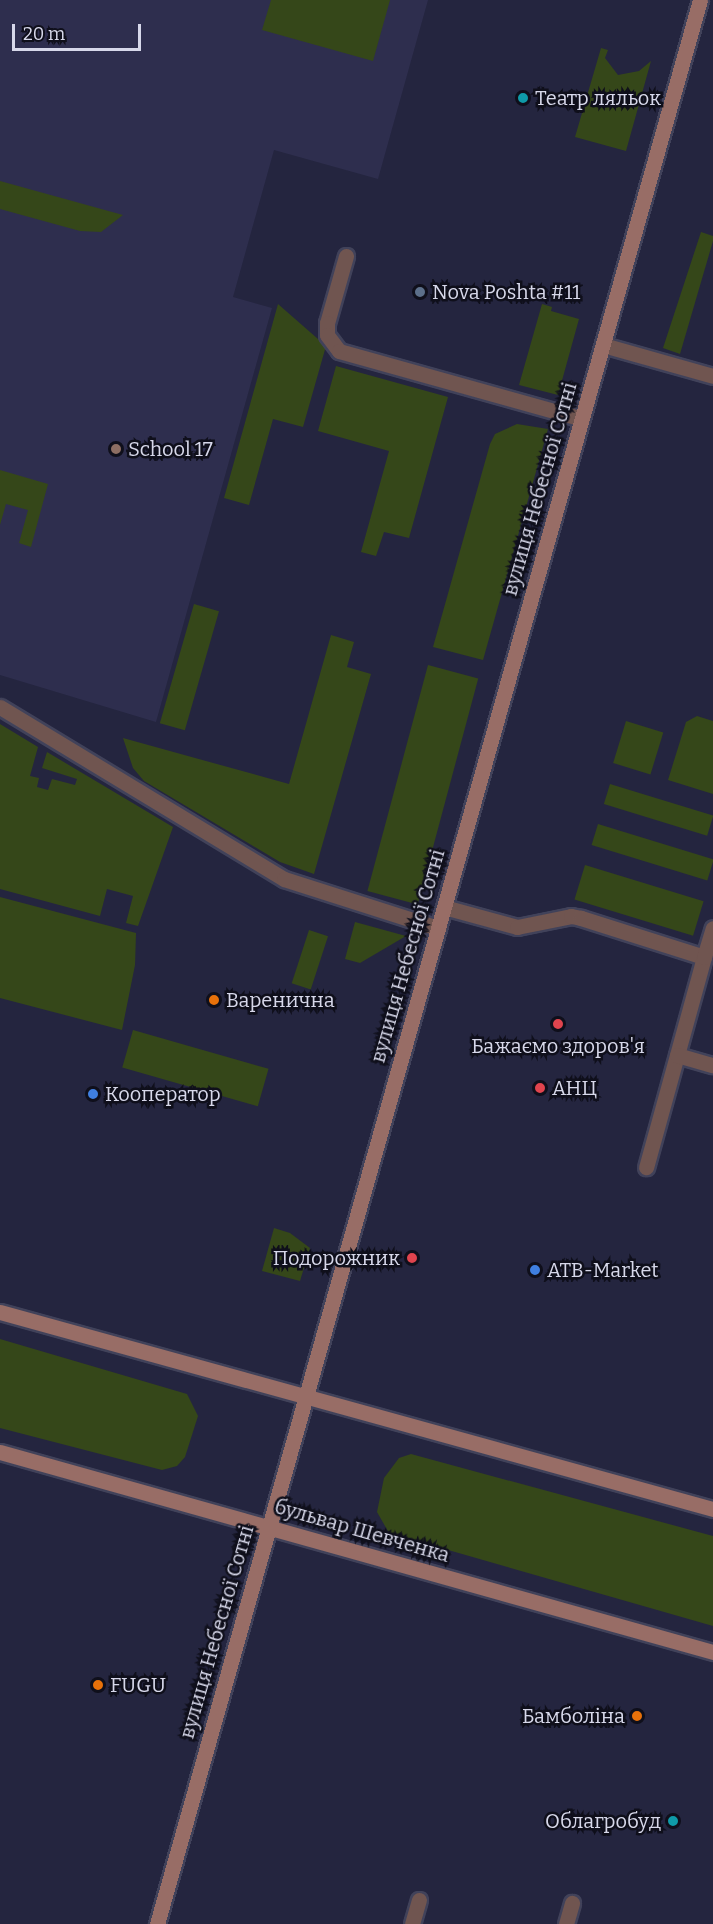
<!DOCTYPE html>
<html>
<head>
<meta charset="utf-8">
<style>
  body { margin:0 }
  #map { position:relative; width:713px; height:1924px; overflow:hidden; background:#24253f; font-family:Bitter,serif }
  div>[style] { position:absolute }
  .built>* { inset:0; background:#2e2e4e }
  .green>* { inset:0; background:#354719; transform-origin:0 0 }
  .roads { filter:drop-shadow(2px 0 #41425a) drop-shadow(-2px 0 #41425a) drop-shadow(0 2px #41425a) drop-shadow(0 -2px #41425a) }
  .lane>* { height:15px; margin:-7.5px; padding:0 7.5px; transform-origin:7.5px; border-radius:7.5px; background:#705550 }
  .secondary>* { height:15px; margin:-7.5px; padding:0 7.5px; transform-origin:7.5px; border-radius:7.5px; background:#986d66 }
  .dots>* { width:16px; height:16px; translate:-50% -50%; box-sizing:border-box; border:3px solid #0f0f1b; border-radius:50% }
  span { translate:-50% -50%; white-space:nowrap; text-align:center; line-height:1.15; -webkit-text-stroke:5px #0f0f1b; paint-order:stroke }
  .poi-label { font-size:20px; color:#d7d8ea }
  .left { translate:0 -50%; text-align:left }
  .right { translate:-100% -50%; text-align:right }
  .street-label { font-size:20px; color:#d7d8ea }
  .scale { position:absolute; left:12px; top:24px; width:129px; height:27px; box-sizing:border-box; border:3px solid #d7d8ea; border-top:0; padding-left:8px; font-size:18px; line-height:21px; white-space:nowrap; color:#d7d8ea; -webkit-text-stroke:4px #0f0f1b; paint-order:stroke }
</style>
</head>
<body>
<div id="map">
  <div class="built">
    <i style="clip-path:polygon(0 0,428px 0,378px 179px,274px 150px,233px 297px,272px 308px,156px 722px,0 675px)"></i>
  </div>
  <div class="green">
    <i style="clip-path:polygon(271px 0,390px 0,373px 61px,262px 30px)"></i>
    <i style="clip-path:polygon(601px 48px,608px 50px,605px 58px,618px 75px,639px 71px,651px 61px,626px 151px,575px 137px)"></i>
    <i style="clip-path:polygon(0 181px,123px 215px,101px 232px,80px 231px,0 209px)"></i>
    <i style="clip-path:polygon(701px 232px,713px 236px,713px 241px,680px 354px,663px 348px)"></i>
    <i style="clip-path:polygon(278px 304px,326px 346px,303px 427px,273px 419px,249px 505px,224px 498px)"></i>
    <i style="clip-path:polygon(542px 304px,552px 307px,551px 311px,579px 319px,558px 395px,519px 385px)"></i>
    <i style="clip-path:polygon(336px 366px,448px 397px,409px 538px,384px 532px,376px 556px,361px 552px,389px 451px,318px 431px)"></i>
    <i style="clip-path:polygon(517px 424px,548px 429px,483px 660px,433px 647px,490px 444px,495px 434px)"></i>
    <i style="clip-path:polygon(0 470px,48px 484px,31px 547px,19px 543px,28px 510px,6px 504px,0 525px)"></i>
    <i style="left:194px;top:604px;width:26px;height:124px;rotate:16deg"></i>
    <i style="clip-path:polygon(331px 635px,354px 642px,347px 667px,371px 674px,314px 874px,280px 862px,144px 781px,133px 768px,123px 738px,289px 784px)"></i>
    <i style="left:428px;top:665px;width:52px;height:234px;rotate:15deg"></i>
    <i style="clip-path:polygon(697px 716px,713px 721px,713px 794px,668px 780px,686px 722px)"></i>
    <i style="left:626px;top:721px;width:39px;height:44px;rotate:17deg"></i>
    <i style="clip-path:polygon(0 724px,38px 747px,30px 776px,39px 778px,37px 787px,48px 790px,52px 779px,75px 785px,77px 779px,42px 768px,47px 752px,173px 827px,138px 926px,126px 923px,133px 896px,107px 889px,100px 916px,0 889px)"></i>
    <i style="left:610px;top:784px;width:108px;height:21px;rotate:17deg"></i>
    <i style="left:598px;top:824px;width:121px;height:22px;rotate:17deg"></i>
    <i style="left:585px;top:865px;width:124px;height:36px;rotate:17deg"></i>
    <i style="clip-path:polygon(0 897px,136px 933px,135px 965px,122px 1030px,0 998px)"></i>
    <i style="clip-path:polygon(355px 922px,406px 936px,360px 963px,345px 959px)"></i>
    <i style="left:309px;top:930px;width:20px;height:56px;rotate:18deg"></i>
    <i style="left:133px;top:1030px;width:141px;height:39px;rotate:16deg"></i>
    <i style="clip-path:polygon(274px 1228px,290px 1233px,310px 1248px,300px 1281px,262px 1271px)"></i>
    <i style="clip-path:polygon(0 1339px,187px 1394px,198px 1416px,185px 1457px,177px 1466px,162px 1470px,0 1428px)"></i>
    <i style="clip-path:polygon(411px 1454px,713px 1536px,713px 1626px,389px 1533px,377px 1512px,384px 1478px,399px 1458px)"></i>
  </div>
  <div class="roads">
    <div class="lane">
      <i style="left:346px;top:256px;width:70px;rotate:105.8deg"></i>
      <i style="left:327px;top:323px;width:12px;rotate:90deg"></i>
      <i style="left:327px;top:335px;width:20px;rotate:53deg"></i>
      <i style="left:339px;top:351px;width:252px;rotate:15.6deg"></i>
      <i style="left:603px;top:345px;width:114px;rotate:15.7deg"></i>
      <i style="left:0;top:707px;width:332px;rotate:31.2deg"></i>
      <i style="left:284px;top:879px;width:162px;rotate:17.7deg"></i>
      <i style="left:444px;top:907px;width:76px;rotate:15.3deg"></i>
      <i style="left:517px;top:927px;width:55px;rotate:-11.5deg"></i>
      <i style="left:571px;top:916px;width:10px;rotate:11deg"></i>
      <i style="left:581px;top:918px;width:129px;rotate:17.6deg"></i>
      <i style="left:704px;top:957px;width:218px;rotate:105.4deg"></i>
      <i style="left:704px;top:957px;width:30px;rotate:-73deg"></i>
      <i style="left:677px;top:1055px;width:37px;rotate:16deg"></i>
      <i style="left:412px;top:1924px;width:25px;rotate:-74deg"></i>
      <i style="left:566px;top:1924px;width:22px;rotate:-74deg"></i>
    </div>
    <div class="secondary">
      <i style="left:0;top:1312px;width:740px;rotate:15.45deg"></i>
      <i style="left:0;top:1452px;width:741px;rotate:15.67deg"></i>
      <i style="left:157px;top:1924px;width:1999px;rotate:-74.24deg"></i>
    </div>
  </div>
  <div class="dots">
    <i style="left:523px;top:98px;background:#0f9aa8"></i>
    <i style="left:420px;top:292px;background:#5c6f8a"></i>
    <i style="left:116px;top:449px;background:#8d6e63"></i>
    <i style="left:214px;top:1000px;background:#e8710a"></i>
    <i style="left:558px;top:1024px;background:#e0444e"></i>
    <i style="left:540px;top:1088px;background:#e0444e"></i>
    <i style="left:93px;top:1094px;background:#3f7fe0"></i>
    <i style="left:412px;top:1258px;background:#e0444e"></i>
    <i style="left:535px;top:1270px;background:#3f7fe0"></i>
    <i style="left:98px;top:1685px;background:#e8710a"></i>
    <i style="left:637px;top:1716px;background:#e8710a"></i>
    <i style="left:673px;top:1821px;background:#0f9aa8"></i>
  </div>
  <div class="poi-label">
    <span class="left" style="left:535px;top:98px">Театр ляльок</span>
    <span class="left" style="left:432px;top:292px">Nova Poshta #11</span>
    <span class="left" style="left:128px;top:449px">School 17</span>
    <span class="left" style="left:226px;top:1000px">Варенична</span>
    <span style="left:558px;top:1046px">Бажаємо здоров'я</span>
    <span class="left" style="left:552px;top:1088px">АНЦ</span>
    <span class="left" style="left:105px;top:1094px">Кооператор</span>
    <span class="right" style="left:400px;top:1258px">Подорожник</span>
    <span class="left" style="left:547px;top:1270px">ATB-Market</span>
    <span class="left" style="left:110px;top:1685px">FUGU</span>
    <span class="right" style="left:625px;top:1716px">Бамболіна</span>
    <span class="right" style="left:661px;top:1821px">Облагробуд</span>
  </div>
  <div class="street-label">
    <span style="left:540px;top:489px;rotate:-74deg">вулиця Небесної Сотні</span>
    <span style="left:408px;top:956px;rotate:-74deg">вулиця Небесної Сотні</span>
    <span style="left:362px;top:1531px;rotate:16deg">бульвар Шевченка</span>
    <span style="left:217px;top:1632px;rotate:-74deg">вулиця Небесної Сотні</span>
  </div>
  <div class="scale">20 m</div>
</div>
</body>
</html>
